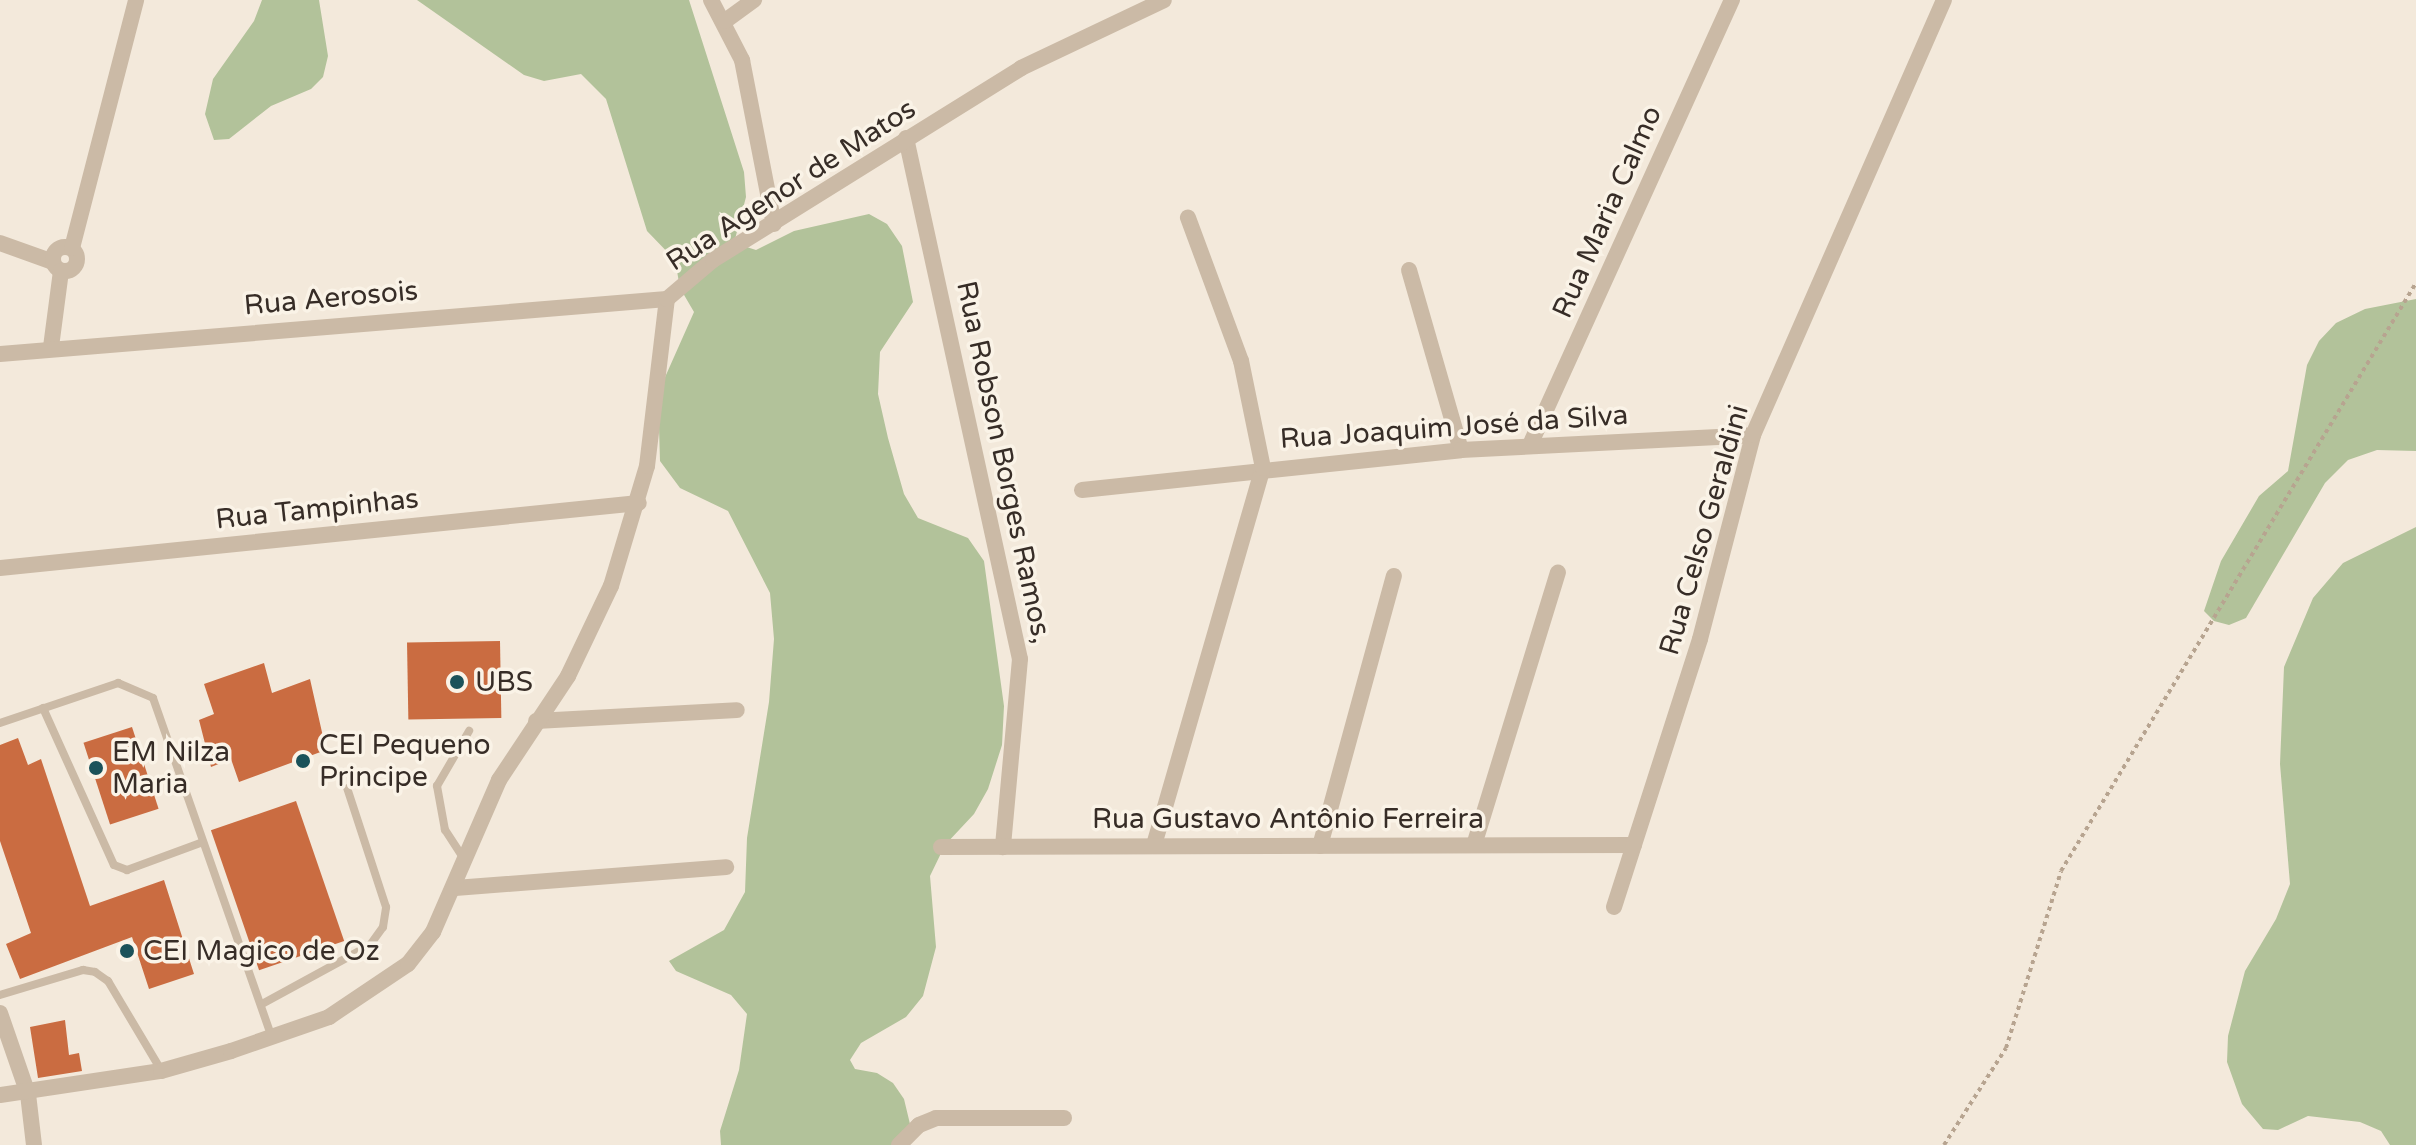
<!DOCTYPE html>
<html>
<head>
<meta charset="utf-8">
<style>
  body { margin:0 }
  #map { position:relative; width:2416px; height:1145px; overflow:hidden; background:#f3e9db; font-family:"Varela Round",sans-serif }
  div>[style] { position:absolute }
  .green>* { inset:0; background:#b2c29a }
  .building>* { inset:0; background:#ca6c41; transform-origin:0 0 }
  .path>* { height:4px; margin-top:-2px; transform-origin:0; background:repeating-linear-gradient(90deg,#b7a490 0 4px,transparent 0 8px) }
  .service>* { height:8px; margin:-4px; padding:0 4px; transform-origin:4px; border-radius:4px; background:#cbbaa6 }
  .minor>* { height:16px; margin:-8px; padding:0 8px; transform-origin:8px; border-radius:8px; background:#cbbaa6 }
  .minor>.ring { margin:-8px; padding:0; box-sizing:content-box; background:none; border:16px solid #cbbaa6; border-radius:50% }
  .dots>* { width:22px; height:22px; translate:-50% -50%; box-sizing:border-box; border:4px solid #faf3e7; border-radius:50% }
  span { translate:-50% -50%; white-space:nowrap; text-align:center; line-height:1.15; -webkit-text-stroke:7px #faf3e7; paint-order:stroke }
  .street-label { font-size:28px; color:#372d27 }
  .poi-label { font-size:28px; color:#372d27 }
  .left { translate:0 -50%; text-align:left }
</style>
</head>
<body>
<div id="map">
  <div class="green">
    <i style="clip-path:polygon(262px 0,319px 0,328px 56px,323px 77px,311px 89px,271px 106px,229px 139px,214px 140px,205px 114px,213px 79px,254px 21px)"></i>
    <i style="clip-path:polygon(417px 0,689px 0,744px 172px,746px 197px,734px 243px,756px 250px,794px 231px,869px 214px,887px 224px,902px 246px,913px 302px,880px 352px,878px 394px,888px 438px,904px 494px,918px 518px,968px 538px,984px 561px,1004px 706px,1002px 745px,988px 789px,974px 814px,945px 845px,930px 876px,936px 947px,923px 996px,906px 1017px,861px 1043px,850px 1060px,855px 1069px,877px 1073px,893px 1083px,904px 1099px,910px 1124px,892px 1145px,721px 1145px,720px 1131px,739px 1070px,747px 1014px,731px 995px,676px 971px,669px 961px,724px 930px,745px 892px,747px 838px,769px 702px,774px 639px,770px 593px,728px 511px,680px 488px,660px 461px,658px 393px,694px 312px,680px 288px,675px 260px,647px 231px,606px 99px,581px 74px,544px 81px,524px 75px)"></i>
    <i style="clip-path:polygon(2416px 299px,2416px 451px,2377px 450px,2348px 460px,2325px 483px,2246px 618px,2229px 625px,2214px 621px,2204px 611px,2221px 561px,2259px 496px,2288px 471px,2307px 365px,2319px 341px,2336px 323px,2365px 309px)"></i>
    <i style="clip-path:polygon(2416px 527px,2416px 1145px,2390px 1145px,2381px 1131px,2360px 1122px,2308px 1116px,2278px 1130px,2263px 1129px,2242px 1104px,2227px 1062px,2228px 1036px,2245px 971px,2276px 919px,2290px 884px,2280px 764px,2284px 667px,2313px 598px,2343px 563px)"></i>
  </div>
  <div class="building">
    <i style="left:500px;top:641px;width:77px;height:93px;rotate:89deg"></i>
    <i style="clip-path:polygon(264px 663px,272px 693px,310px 679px,326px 750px,239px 782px,231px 759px,211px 767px,199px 720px,214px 714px,204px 684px)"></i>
    <i style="left:132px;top:727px;width:86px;height:51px;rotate:72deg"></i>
    <i style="clip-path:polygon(18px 738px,28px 765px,41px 759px,90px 906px,164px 880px,194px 974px,149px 989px,132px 937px,20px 979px,6px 944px,31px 933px,0 841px,0 745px)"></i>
    <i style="left:296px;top:801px;width:148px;height:90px;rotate:71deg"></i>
    <i style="clip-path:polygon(65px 1020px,69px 1055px,79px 1053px,82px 1071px,38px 1078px,30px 1027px)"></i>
  </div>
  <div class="path">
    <i style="left:1944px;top:1145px;width:115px;rotate:-57.4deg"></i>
    <i style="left:2006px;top:1048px;width:185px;rotate:-72.7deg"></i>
    <i style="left:2061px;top:871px;width:687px;rotate:-58.88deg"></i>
  </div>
  <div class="service">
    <i style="left:43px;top:708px;width:172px;rotate:65.7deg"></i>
    <i style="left:114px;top:865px;width:14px;rotate:21deg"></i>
    <i style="left:127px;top:870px;width:81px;rotate:-20.2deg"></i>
    <i style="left:0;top:723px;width:125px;rotate:-18.7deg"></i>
    <i style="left:118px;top:683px;width:38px;rotate:23deg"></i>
    <i style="left:153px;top:698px;width:359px;rotate:70.7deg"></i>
    <i style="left:464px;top:859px;width:35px;rotate:-123deg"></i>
    <i style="left:445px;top:830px;width:45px;rotate:-100.3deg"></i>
    <i style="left:437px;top:786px;width:64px;rotate:-59.8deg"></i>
    <i style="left:0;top:995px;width:87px;rotate:-16.8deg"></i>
    <i style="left:83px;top:970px;width:12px;rotate:9deg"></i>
    <i style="left:95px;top:972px;width:16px;rotate:35deg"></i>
    <i style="left:108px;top:981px;width:104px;rotate:59.2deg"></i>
    <i style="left:262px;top:1004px;width:123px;rotate:-28.6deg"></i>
    <i style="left:370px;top:945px;width:22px;rotate:-54deg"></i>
    <i style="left:383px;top:927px;width:20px;rotate:-81deg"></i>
    <i style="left:386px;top:907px;width:125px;rotate:-108.1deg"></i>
  </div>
  <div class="minor">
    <i style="left:711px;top:0;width:68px;rotate:62.7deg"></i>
    <i style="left:742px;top:60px;width:167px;rotate:79deg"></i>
    <i style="left:725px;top:21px;width:36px;rotate:-36deg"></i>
    <i style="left:906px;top:138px;width:533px;rotate:77.66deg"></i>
    <i style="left:1020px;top:659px;width:189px;rotate:95.2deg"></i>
    <i style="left:0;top:243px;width:56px;rotate:19.7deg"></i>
    <i class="ring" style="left:53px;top:247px;width:8px;height:8px"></i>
    <i style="left:72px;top:248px;width:256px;rotate:-75.5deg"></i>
    <i style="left:1409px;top:270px;width:187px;rotate:73.9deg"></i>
    <i style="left:51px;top:347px;width:77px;rotate:-82.5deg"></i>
    <i style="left:0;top:354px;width:669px;rotate:-4.71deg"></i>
    <i style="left:1530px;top:445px;width:489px;rotate:-65.6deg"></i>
    <i style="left:1082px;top:490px;width:381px;rotate:-6deg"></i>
    <i style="left:1461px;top:450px;width:292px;rotate:-2.9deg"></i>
    <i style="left:0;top:568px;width:642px;rotate:-5.81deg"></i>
    <i style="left:536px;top:721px;width:201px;rotate:-3.1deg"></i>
    <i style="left:1475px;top:842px;width:282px;rotate:-72.9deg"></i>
    <i style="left:1154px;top:845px;width:392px;rotate:-73.9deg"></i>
    <i style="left:1263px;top:468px;width:109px;rotate:-101.6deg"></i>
    <i style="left:1241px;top:361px;width:153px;rotate:-110.3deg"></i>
    <i style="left:1320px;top:846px;width:280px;rotate:-74.7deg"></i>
    <i style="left:941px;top:847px;width:693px;rotate:-0.17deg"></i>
    <i style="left:455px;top:888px;width:272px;rotate:-4.4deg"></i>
    <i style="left:1614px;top:907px;width:281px;rotate:-72.2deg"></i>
    <i style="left:1700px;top:639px;width:211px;rotate:-75.4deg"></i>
    <i style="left:1753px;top:435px;width:475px;rotate:-66.3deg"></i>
    <i style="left:0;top:1013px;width:86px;rotate:70.9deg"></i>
    <i style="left:28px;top:1094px;width:51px;rotate:83.3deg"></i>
    <i style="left:0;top:1095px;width:163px;rotate:-8.5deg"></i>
    <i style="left:161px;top:1071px;width:73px;rotate:-15.9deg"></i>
    <i style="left:231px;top:1051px;width:104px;rotate:-19.1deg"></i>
    <i style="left:329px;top:1017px;width:95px;rotate:-33.9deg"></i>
    <i style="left:408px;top:964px;width:41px;rotate:-52deg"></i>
    <i style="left:433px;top:932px;width:166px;rotate:-66.5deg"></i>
    <i style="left:499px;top:780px;width:125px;rotate:-56.4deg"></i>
    <i style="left:568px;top:676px;width:100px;rotate:-64.5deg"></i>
    <i style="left:611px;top:586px;width:125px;rotate:-73.3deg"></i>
    <i style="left:647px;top:466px;width:168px;rotate:-83.2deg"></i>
    <i style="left:667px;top:299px;width:60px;rotate:-40.3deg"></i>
    <i style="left:713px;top:260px;width:363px;rotate:-31.9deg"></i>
    <i style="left:1021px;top:68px;width:158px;rotate:-25.4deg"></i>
    <i style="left:899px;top:1145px;width:28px;rotate:-45deg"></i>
    <i style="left:919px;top:1125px;width:18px;rotate:-22deg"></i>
    <i style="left:936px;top:1118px;width:128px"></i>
  </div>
  <div class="dots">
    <i style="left:457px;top:682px;background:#1b525a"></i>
    <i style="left:303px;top:761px;background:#1b525a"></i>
    <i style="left:96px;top:768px;background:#1b525a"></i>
    <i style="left:127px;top:951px;background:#1b525a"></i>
  </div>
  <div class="street-label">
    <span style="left:791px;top:185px;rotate:-33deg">Rua Agenor de Matos</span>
    <span style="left:1607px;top:212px;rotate:-66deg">Rua Maria Calmo</span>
    <span style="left:331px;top:298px;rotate:-5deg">Rua Aerosois</span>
    <span style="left:1454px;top:427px;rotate:-4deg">Rua Joaquim José da Silva</span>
    <span style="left:1004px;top:462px;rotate:78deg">Rua Robson Borges Ramos,</span>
    <span style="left:317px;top:509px;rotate:-6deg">Rua Tampinhas</span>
    <span style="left:1704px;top:530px;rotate:-74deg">Rua Celso Geraldini</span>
    <span style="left:1288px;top:819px">Rua Gustavo Antônio Ferreira</span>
  </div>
  <div class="poi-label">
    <span class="left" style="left:475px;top:682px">UBS</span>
    <span class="left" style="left:319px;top:761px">CEI Pequeno<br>Principe</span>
    <span class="left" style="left:112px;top:768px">EM Nilza<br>Maria</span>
    <span class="left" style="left:143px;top:951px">CEI Magico de Oz</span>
  </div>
</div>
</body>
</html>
